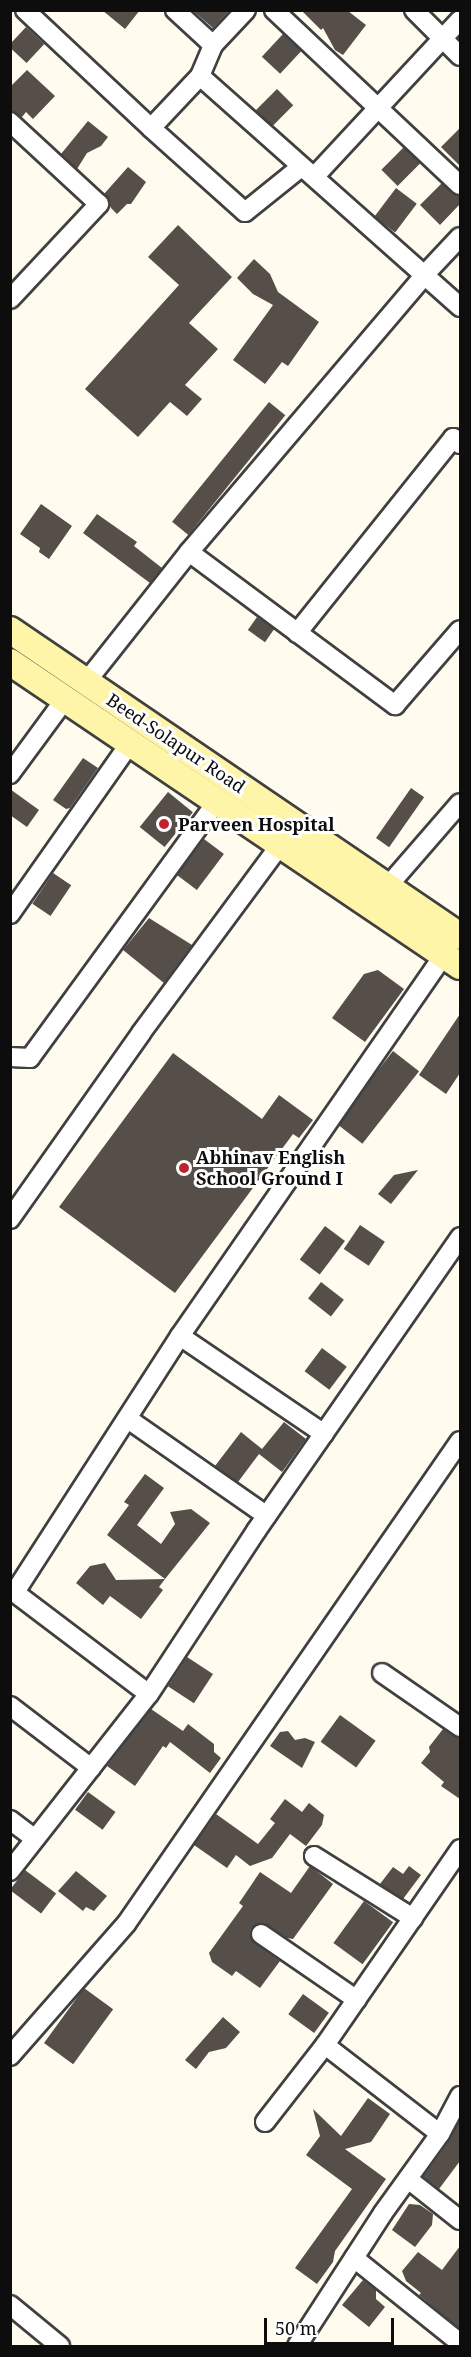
<!DOCTYPE html>
<html>
<head>
<meta charset="utf-8">
<style>
  body { margin:0 }
  #map { position:relative; width:471px; height:2357px; overflow:hidden; background:#fffbee; font-family:"Noto Serif",serif }
  div>[style] { position:absolute }
  .building>* { inset:0; background:#564e49; transform-origin:0 0 }
  .roads { filter:drop-shadow(2px 0 #404040) drop-shadow(-2px 0 #404040) drop-shadow(0 2px #404040) drop-shadow(0 -2px #404040) }
  .street>* { height:18px; margin:-9px; padding:0 9px; transform-origin:9px; border-radius:9px; background:#fff }
  .secondary>* { height:26px; margin:-13px; padding:0 13px; transform-origin:13px; border-radius:13px; background:#fff5a9 }
  .dots>* { width:16px; height:16px; translate:-50% -50%; box-sizing:border-box; border:3px solid #fff; border-radius:50% }
  span { translate:-50% -50%; white-space:nowrap; text-align:center; line-height:1.15; -webkit-text-stroke:6px #fff; paint-order:stroke }
  .street-label { font-size:18px; color:#0d0d0d }
  .poi-label { font-size:18px; color:#0d0d0d; font-weight:700 }
  .left { translate:0 -50%; text-align:left }
  .frame { position:absolute; inset:0; border:12px solid #0d0d0d; pointer-events:none }
  .scale { position:absolute; left:264px; top:2318px; width:130px; height:27px; box-sizing:border-box; border:3px solid #0d0d0d; border-top:0; padding-left:8px; font-size:18px; line-height:21px; white-space:nowrap; color:#0d0d0d; -webkit-text-stroke:4px #fff; paint-order:stroke }
</style>
</head>
<body>
<div id="map">
  <div class="building">
    <i style="clip-path:polygon(102px 10px,140px 10px,125px 29px)"></i>
    <i style="clip-path:polygon(192px 10px,230px 10px,213px 28px)"></i>
    <i style="clip-path:polygon(301px 10px,348px 11px,366px 25px,343px 55px,335px 50px,323px 28px,321px 30px)"></i>
    <i style="left:26px;top:27px;width:25px;height:26px;rotate:43deg"></i>
    <i style="left:283px;top:34px;width:25px;height:31px;rotate:43deg"></i>
    <i style="clip-path:polygon(27px 70px,55px 96px,33px 119px,26px 112px,22px 117px,10px 111px,10px 87px)"></i>
    <i style="left:277px;top:89px;width:23px;height:30px;rotate:45deg"></i>
    <i style="clip-path:polygon(88px 121px,108px 137px,101px 146px,87px 153px,77px 169px,61px 154px)"></i>
    <i style="clip-path:polygon(460px 128px,460px 166px,441px 147px)"></i>
    <i style="left:404px;top:147px;width:23px;height:32px;rotate:45deg"></i>
    <i style="clip-path:polygon(128px 167px,146px 182px,131px 204px,127px 204px,117px 214px,111px 208px,104px 194px)"></i>
    <i style="clip-path:polygon(442px 183px,453px 194px,460px 196px,460px 204px,440px 225px,420px 205px)"></i>
    <i style="left:396px;top:188px;width:26px;height:36px;rotate:37deg"></i>
    <i style="clip-path:polygon(178px 225px,232px 277px,189px 323px,218px 349px,185px 385px,202px 399px,187px 416px,170px 402px,138px 437px,85px 389px,179px 285px,148px 257px)"></i>
    <i style="clip-path:polygon(254px 259px,270px 274px,278px 292px,319px 322px,288px 366px,282px 362px,265px 384px,233px 360px,273px 305px,253px 294px,237px 278px)"></i>
    <i style="left:269px;top:402px;width:21px;height:154px;rotate:39deg"></i>
    <i style="clip-path:polygon(41px 504px,72px 526px,49px 559px,39px 552px,40px 548px,20px 534px)"></i>
    <i style="clip-path:polygon(97px 514px,137px 542px,134px 546px,162px 568px,150px 583px,83px 533px)"></i>
    <i style="left:257px;top:617px;width:21px;height:16px;rotate:35deg"></i>
    <i style="clip-path:polygon(83px 758px,98px 768px,70px 808px,66px 809px,53px 800px)"></i>
    <i style="left:411px;top:788px;width:16px;height:61px;rotate:35deg"></i>
    <i style="clip-path:polygon(10px 789px,39px 810px,27px 827px,10px 815px)"></i>
    <i style="left:168px;top:792px;width:32px;height:45px;rotate:39deg"></i>
    <i style="left:204px;top:839px;width:25px;height:45px;rotate:37deg"></i>
    <i style="left:53px;top:873px;width:22px;height:37px;rotate:34deg"></i>
    <i style="clip-path:polygon(149px 918px,192px 945px,164px 983px,123px 950px)"></i>
    <i style="clip-path:polygon(378px 970px,404px 989px,365px 1042px,332px 1018px,364px 974px)"></i>
    <i style="clip-path:polygon(460px 1014px,460px 1073px,446px 1094px,419px 1075px)"></i>
    <i style="left:393px;top:1051px;width:33px;height:92px;rotate:38deg"></i>
    <i style="clip-path:polygon(173px 1053px,262px 1119px,279px 1095px,313px 1120px,299px 1138px,293px 1134px,175px 1293px,59px 1207px)"></i>
    <i style="clip-path:polygon(418px 1170px,391px 1204px,378px 1194px,394px 1175px)"></i>
    <i style="left:360px;top:1225px;width:30px;height:29px;rotate:34deg"></i>
    <i style="left:325px;top:1226px;width:25px;height:42px;rotate:37deg"></i>
    <i style="left:321px;top:1282px;width:29px;height:21px;rotate:38deg"></i>
    <i style="left:322px;top:1348px;width:31px;height:29px;rotate:37deg"></i>
    <i style="clip-path:polygon(284px 1422px,306px 1439px,282px 1472px,259px 1454px,238px 1482px,215px 1466px,241px 1432px,262px 1449px)"></i>
    <i style="clip-path:polygon(145px 1474px,164px 1488px,137px 1525px,161px 1544px,175px 1524px,170px 1512px,191px 1509px,210px 1523px,165px 1579px,107px 1535px,129px 1505px,124px 1502px)"></i>
    <i style="clip-path:polygon(105px 1563px,116px 1580px,165px 1579px,159px 1587px,163px 1590px,141px 1619px,110px 1596px,103px 1605px,76px 1583px,90px 1566px)"></i>
    <i style="left:187px;top:1657px;width:31px;height:35px;rotate:33deg"></i>
    <i style="clip-path:polygon(151px 1709px,183px 1731px,188px 1724px,214px 1744px,214px 1752px,221px 1758px,210px 1773px,170px 1742px,166px 1748px,163px 1746px,135px 1786px,107px 1766px)"></i>
    <i style="left:340px;top:1715px;width:44px;height:33px;rotate:36deg"></i>
    <i style="clip-path:polygon(443px 1729px,460px 1738px,460px 1799px,441px 1786px,444px 1782px,421px 1763px,430px 1752px,429px 1747px)"></i>
    <i style="clip-path:polygon(288px 1731px,295px 1740px,305px 1738px,315px 1742px,302px 1768px,270px 1746px,280px 1732px)"></i>
    <i style="left:88px;top:1792px;width:34px;height:22px;rotate:36deg"></i>
    <i style="clip-path:polygon(285px 1799px,302px 1812px,309px 1803px,324px 1815px,322px 1825px,306px 1846px,290px 1834px,272px 1858px,250px 1866px,236px 1855px,227px 1868px,194px 1845px,216px 1814px,258px 1844px,275px 1823px,270px 1819px)"></i>
    <i style="clip-path:polygon(310px 1866px,333px 1884px,293px 1939px,287px 1938px,262px 1923px,251px 1928px,250px 1934px,254px 1943px,280px 1961px,260px 1988px,236px 1971px,232px 1976px,212px 1962px,209px 1953px,243px 1906px,239px 1903px,260px 1872px,291px 1893px)"></i>
    <i style="clip-path:polygon(409px 1866px,421px 1875px,403px 1899px,380px 1884px,393px 1867px,403px 1874px)"></i>
    <i style="left:25px;top:1870px;width:39px;height:25px;rotate:37deg"></i>
    <i style="clip-path:polygon(76px 1871px,107px 1896px,94px 1911px,86px 1907px,83px 1911px,58px 1891px)"></i>
    <i style="left:364px;top:1901px;width:36px;height:52px;rotate:36deg"></i>
    <i style="left:84px;top:1988px;width:36px;height:68px;rotate:36deg"></i>
    <i style="left:303px;top:1994px;width:32px;height:25px;rotate:36deg"></i>
    <i style="clip-path:polygon(223px 2017px,240px 2032px,226px 2048px,209px 2052px,196px 2069px,185px 2060px)"></i>
    <i style="clip-path:polygon(368px 2098px,390px 2114px,371px 2142px,345px 2149px,386px 2179px,335px 2251px,333px 2262px,317px 2284px,295px 2268px,352px 2189px,306px 2155px,320px 2136px,313px 2109px,341px 2136px)"></i>
    <i style="clip-path:polygon(460px 2119px,460px 2161px,439px 2189px,423px 2177px,449px 2141px)"></i>
    <i style="clip-path:polygon(409px 2204px,420px 2205px,433px 2214px,432px 2225px,415px 2247px,392px 2230px)"></i>
    <i style="clip-path:polygon(460px 2246px,460px 2329px,419px 2295px,421px 2293px,406px 2281px,402px 2271px,418px 2252px,442px 2270px)"></i>
    <i style="clip-path:polygon(363px 2280px,376px 2290px,376px 2299px,385px 2307px,369px 2327px,342px 2305px)"></i>
  </div>
  <div class="roads">
    <div class="street">
      <i style="left:25px;top:10px;width:173px;rotate:43.1deg"></i>
      <i style="left:151px;top:128px;width:71px;rotate:-46.7deg"></i>
      <i style="left:200px;top:76px;width:34px;rotate:-67deg"></i>
      <i style="left:213px;top:45px;width:48px;rotate:-46.7deg"></i>
      <i style="left:175px;top:10px;width:52px;rotate:42.6deg"></i>
      <i style="left:274px;top:10px;width:255px;rotate:43.3deg"></i>
      <i style="left:414px;top:10px;width:65px;rotate:45deg"></i>
      <i style="left:200px;top:76px;width:348px;rotate:41.6deg"></i>
      <i style="left:10px;top:122px;width:121px;rotate:42.7deg"></i>
      <i style="left:99px;top:204px;width:130px;rotate:133.1deg"></i>
      <i style="left:151px;top:128px;width:126px;rotate:41.8deg"></i>
      <i style="left:245px;top:212px;width:72px;rotate:-38.8deg"></i>
      <i style="left:314px;top:177px;width:214px;rotate:-47.1deg"></i>
      <i style="left:189px;top:552px;width:257px;rotate:36.6deg"></i>
      <i style="left:395px;top:705px;width:99px;rotate:-49.1deg"></i>
      <i style="left:297px;top:633px;width:250px;rotate:-51.3deg"></i>
      <i style="left:453px;top:438px;width:9px;rotate:41deg"></i>
      <i style="left:86px;top:682px;width:166px;rotate:-51.6deg"></i>
      <i style="left:189px;top:552px;width:367px;rotate:-49.6deg"></i>
      <i style="left:427px;top:272px;width:48px;rotate:-46.7deg"></i>
      <i style="left:10px;top:774px;width:93px;rotate:-53.7deg"></i>
      <i style="left:387px;top:887px;width:111px;rotate:-49deg"></i>
      <i style="left:10px;top:914px;width:209px;rotate:-54.9deg"></i>
      <i style="left:10px;top:1057px;width:20px;rotate:3deg"></i>
      <i style="left:30px;top:1058px;width:317px;rotate:-53.9deg"></i>
      <i style="left:10px;top:1219px;width:228px;rotate:-54.8deg"></i>
      <i style="left:141px;top:1033px;width:225px;rotate:-53.5deg"></i>
      <i style="left:275px;top:852px;width:9px;rotate:-63deg"></i>
      <i style="left:180px;top:1336px;width:174px;rotate:34.2deg"></i>
      <i style="left:128px;top:1419px;width:169px;rotate:34.9deg"></i>
      <i style="left:10px;top:1589px;width:174px;rotate:37.1deg"></i>
      <i style="left:15px;top:1592px;width:305px;rotate:-57.2deg"></i>
      <i style="left:180px;top:1336px;width:464px;rotate:-55.3deg"></i>
      <i style="left:382px;top:1673px;width:95px;rotate:34.7deg"></i>
      <i style="left:10px;top:1706px;width:102px;rotate:37.4deg"></i>
      <i style="left:10px;top:1820px;width:31px;rotate:37deg"></i>
      <i style="left:314px;top:1856px;width:117px;rotate:32.1deg"></i>
      <i style="left:10px;top:1871px;width:225px;rotate:-51.9deg"></i>
      <i style="left:149px;top:1694px;width:195px;rotate:-56.7deg"></i>
      <i style="left:256px;top:1531px;width:358px;rotate:-55.2deg"></i>
      <i style="left:261px;top:1934px;width:116px;rotate:34.5deg"></i>
      <i style="left:325px;top:2045px;width:145px;rotate:37.7deg"></i>
      <i style="left:10px;top:2056px;width:176px;rotate:-48.7deg"></i>
      <i style="left:126px;top:1924px;width:587px;rotate:-55.34deg"></i>
      <i style="left:265px;top:2122px;width:98px;rotate:-52.1deg"></i>
      <i style="left:325px;top:2045px;width:238px;rotate:-55.4deg"></i>
      <i style="left:408px;top:2179px;width:66px;rotate:38.3deg"></i>
      <i style="left:354px;top:2258px;width:136px;rotate:38.7deg"></i>
      <i style="left:10px;top:2305px;width:65px;rotate:39.4deg"></i>
      <i style="left:297px;top:2346px;width:158px;rotate:-57.1deg"></i>
      <i style="left:383px;top:2213px;width:97px;rotate:-54.2deg"></i>
      <i style="left:440px;top:2134px;width:43px;rotate:-62.2deg"></i>
    </div>
    <div class="secondary">
      <i style="left:10px;top:630px;width:544px;rotate:34.22deg"></i>
      <i style="left:10px;top:662px;width:543px;rotate:34.04deg"></i>
    </div>
  </div>
  <div class="dots">
    <i style="left:164px;top:824px;background:#c1222a"></i>
    <i style="left:184px;top:1168px;background:#c1222a"></i>
  </div>
  <div class="street-label">
    <span style="left:176px;top:743px;rotate:34deg">Beed-Solapur Road</span>
  </div>
  <div class="poi-label">
    <span class="left" style="left:178px;top:824px">Parveen Hospital</span>
    <span class="left" style="left:196px;top:1168px">Abhinav English<br>School Ground I</span>
  </div>
  <div class="frame"></div>
  <div class="scale">50 m</div>
</div>
</body>
</html>
